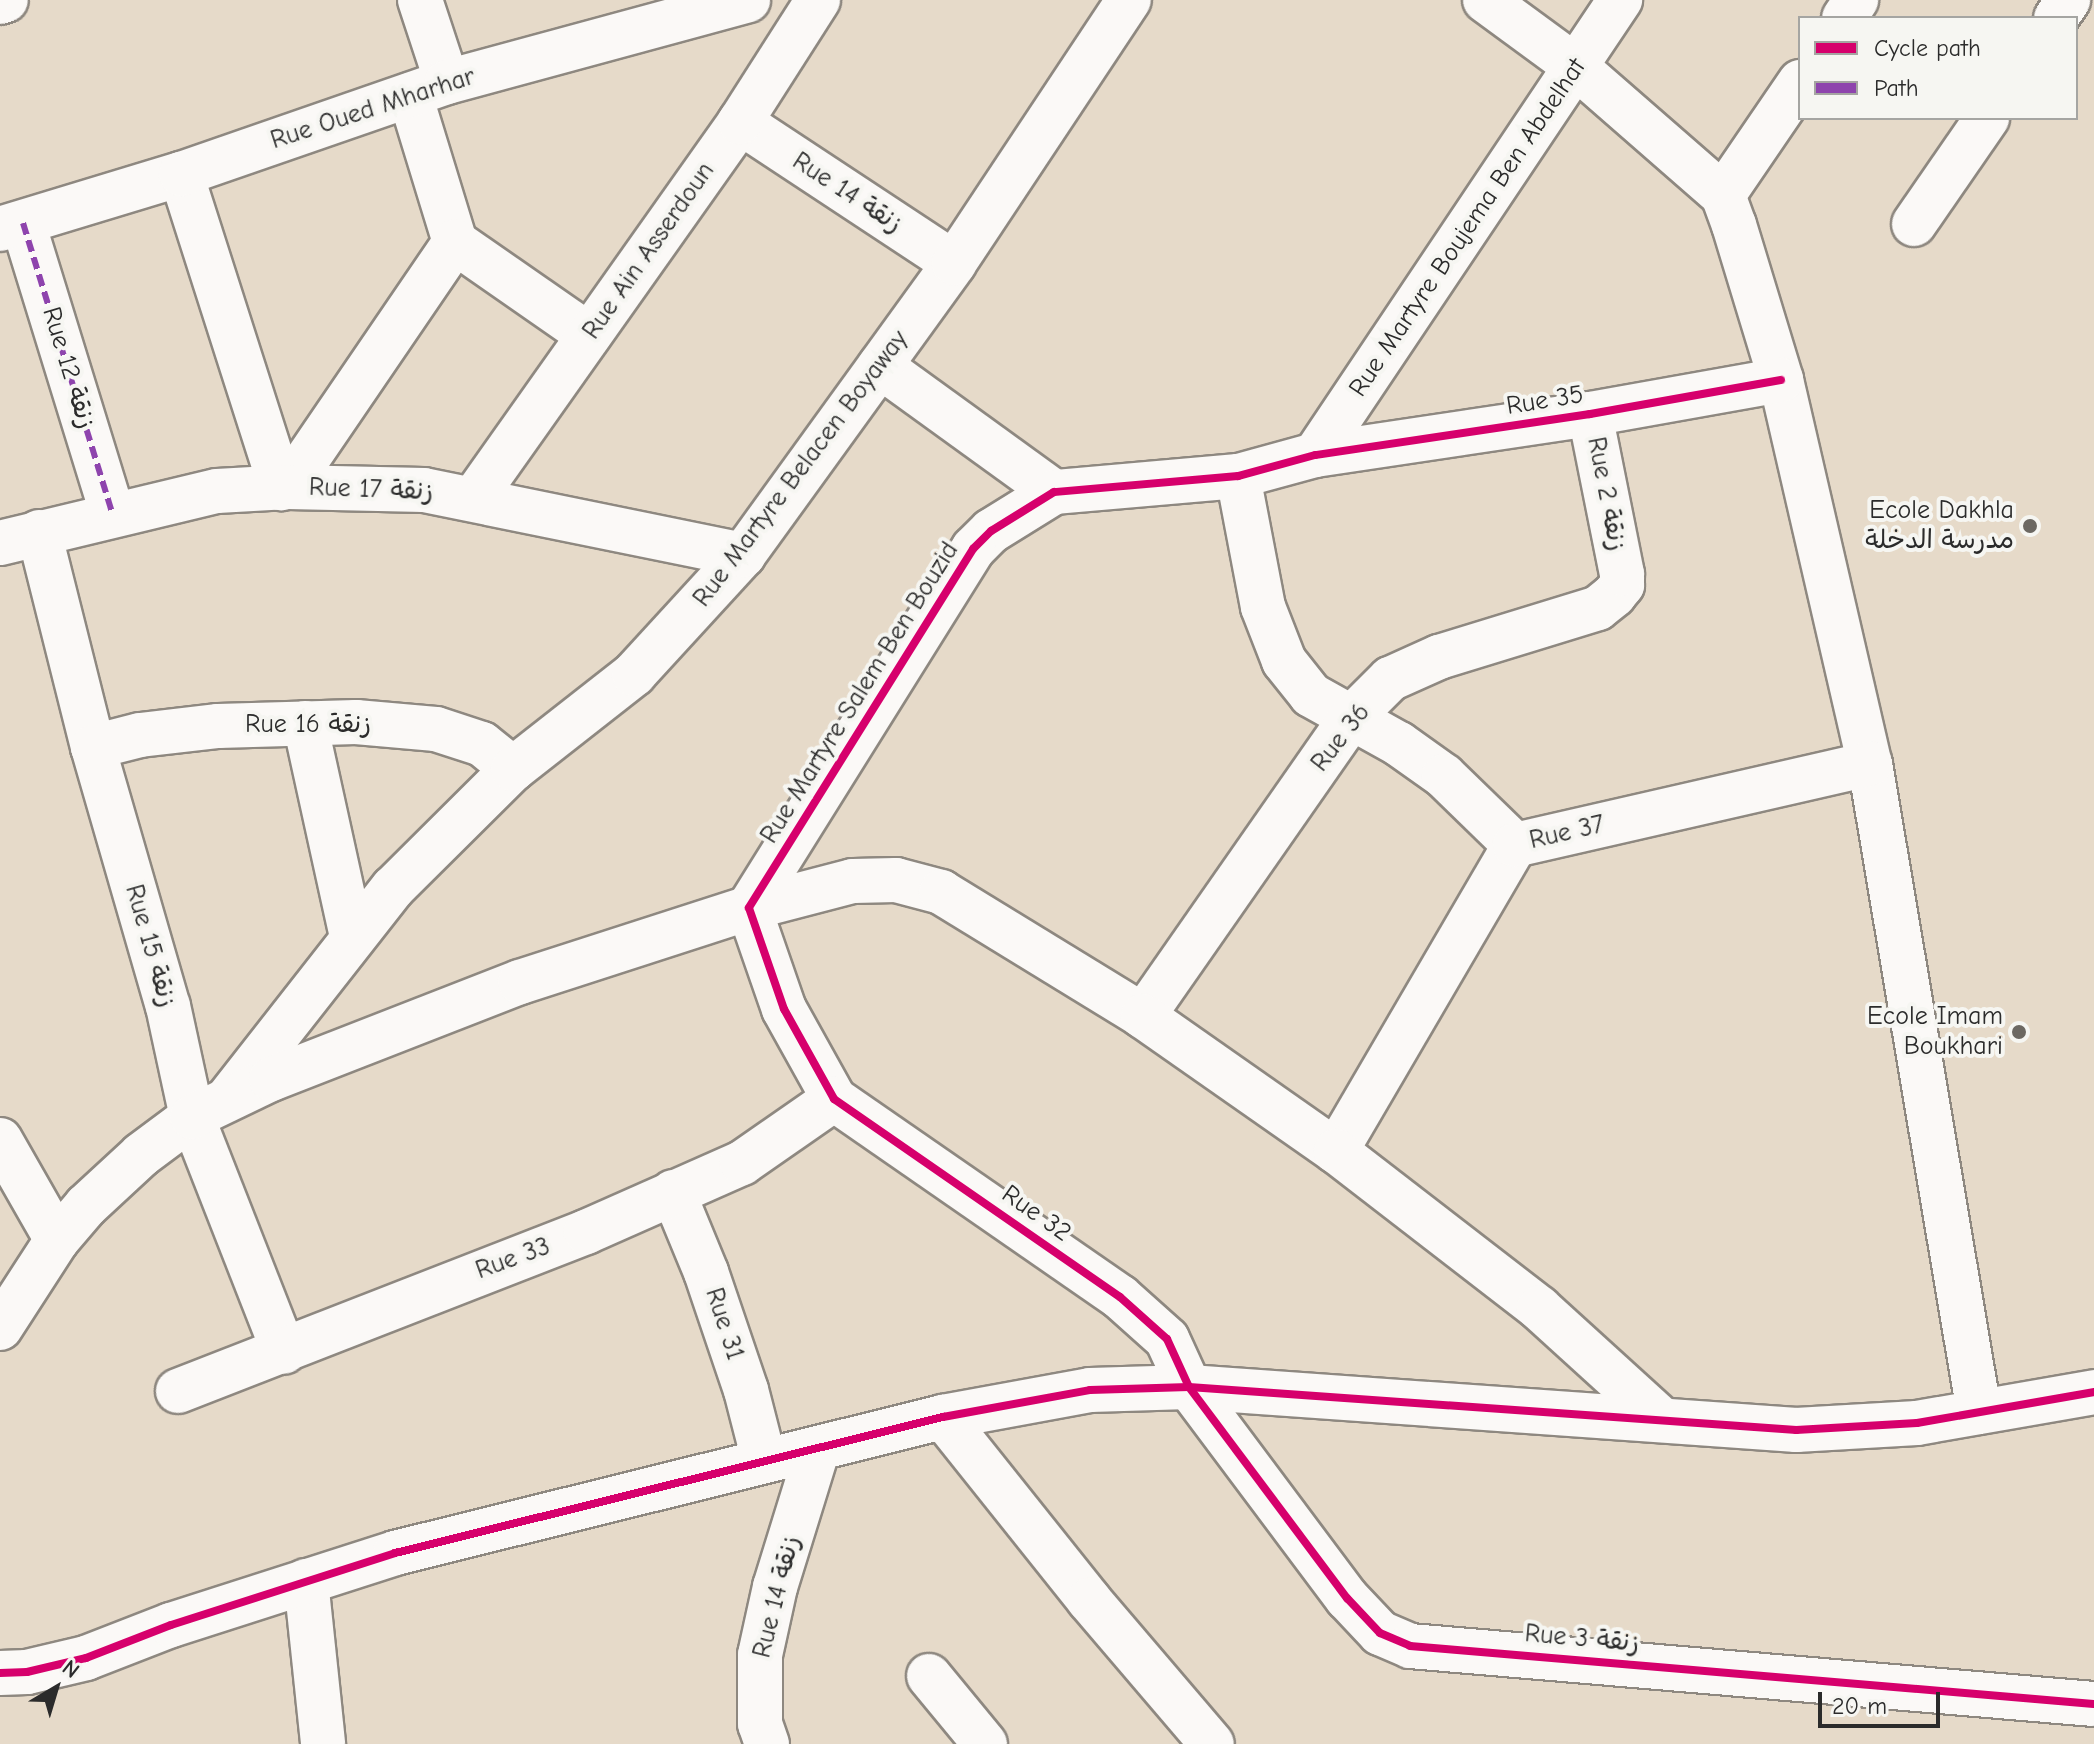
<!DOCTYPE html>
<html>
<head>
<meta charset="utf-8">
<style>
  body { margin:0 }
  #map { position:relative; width:2094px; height:1744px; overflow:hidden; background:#e6dac9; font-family:"Comic Neue","Playpen Sans Arabic",sans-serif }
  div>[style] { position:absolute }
  .roads { filter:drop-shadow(2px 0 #8e8880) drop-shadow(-2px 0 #8e8880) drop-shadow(0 2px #8e8880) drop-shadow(0 -2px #8e8880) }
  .minor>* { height:44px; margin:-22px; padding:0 22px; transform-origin:22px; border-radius:22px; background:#fbf9f7 }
  .quiet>* { height:6px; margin-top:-3px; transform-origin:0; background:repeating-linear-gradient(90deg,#8e44ad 0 12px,transparent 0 18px) }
  .cycleway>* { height:8px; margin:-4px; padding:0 4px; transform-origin:4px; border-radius:4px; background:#d6006c }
  .dots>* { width:22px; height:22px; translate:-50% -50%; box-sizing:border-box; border:4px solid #f6f6f2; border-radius:50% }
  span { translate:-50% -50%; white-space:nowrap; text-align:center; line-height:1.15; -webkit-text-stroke:8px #f6f6f2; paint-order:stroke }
  .street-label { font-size:26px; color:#2b2b2b }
  .poi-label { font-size:26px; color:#2b2b2b }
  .right { translate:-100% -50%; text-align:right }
  .legend { position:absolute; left:1798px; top:16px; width:280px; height:104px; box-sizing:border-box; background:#f6f6f2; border:2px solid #a5a5a2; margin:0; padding:10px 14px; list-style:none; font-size:24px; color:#2b2b2b }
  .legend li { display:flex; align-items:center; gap:16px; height:40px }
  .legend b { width:40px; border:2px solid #a5a5a2 }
  .north { position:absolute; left:16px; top:1648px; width:80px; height:80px; -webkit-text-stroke:6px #f6f6f2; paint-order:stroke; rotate:38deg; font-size:22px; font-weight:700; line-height:32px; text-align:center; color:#2b2b2b }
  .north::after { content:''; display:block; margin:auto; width:28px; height:36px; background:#2b2b2b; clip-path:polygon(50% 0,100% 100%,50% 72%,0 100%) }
  .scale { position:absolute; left:1818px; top:1692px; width:122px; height:36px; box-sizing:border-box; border:4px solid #2b2b2b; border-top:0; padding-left:10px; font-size:24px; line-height:28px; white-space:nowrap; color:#2b2b2b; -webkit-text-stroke:6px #f6f6f2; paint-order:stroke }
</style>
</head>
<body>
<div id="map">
  <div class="roads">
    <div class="minor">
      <i style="left:420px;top:0;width:86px;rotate:71.8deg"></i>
      <i style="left:1485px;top:0;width:112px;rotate:36.3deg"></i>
      <i style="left:1575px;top:66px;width:196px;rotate:41.1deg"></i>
      <i style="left:1723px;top:195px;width:32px;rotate:70deg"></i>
      <i style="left:1734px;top:225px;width:162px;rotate:73.1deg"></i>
      <i style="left:1781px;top:380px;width:394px;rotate:77deg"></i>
      <i style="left:1870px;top:764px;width:657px;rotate:80.45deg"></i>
      <i style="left:0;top:2px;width:6px;rotate:-18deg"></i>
      <i style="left:1844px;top:18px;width:22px;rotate:-56deg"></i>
      <i style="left:2056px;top:18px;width:22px;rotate:-56deg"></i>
      <i style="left:410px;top:95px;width:154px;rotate:73deg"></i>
      <i style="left:455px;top:242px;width:163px;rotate:34.8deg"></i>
      <i style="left:740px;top:122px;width:256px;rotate:33.4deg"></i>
      <i style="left:181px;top:174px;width:330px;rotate:72.3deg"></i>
      <i style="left:1723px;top:195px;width:137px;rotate:-55.7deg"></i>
      <i style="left:23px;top:223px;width:303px;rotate:72.9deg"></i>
      <i style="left:1914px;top:224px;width:129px;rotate:-55.4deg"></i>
      <i style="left:0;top:229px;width:189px;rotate:-16.9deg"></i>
      <i style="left:181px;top:174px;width:281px;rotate:-19.1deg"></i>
      <i style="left:447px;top:82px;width:312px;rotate:-15.2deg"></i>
      <i style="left:880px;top:366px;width:215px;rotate:35.9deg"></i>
      <i style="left:1781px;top:380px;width:194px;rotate:169.9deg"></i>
      <i style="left:1590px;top:414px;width:278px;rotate:171.5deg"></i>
      <i style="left:1315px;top:455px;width:80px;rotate:164.7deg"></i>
      <i style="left:1238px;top:476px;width:185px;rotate:175deg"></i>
      <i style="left:1054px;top:492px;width:74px;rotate:148.2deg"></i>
      <i style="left:991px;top:531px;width:25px;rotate:135deg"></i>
      <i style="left:973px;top:549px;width:423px;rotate:122deg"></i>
      <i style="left:749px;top:908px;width:107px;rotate:70.9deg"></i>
      <i style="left:784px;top:1009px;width:103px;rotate:60.9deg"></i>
      <i style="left:834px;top:1099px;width:348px;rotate:34.7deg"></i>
      <i style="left:1120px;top:1297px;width:63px;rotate:41.8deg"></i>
      <i style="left:1167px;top:1339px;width:53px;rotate:65.4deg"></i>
      <i style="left:1189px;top:1387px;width:264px;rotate:53.2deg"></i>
      <i style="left:1347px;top:1598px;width:48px;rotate:46.7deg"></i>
      <i style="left:1380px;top:1633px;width:33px;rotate:23deg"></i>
      <i style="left:1410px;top:1646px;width:686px;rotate:4.85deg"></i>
      <i style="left:1315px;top:455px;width:548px;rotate:-56.16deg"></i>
      <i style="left:1238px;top:476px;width:133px;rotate:79.2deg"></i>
      <i style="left:1263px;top:607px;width:58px;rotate:68.7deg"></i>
      <i style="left:1284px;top:661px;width:43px;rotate:51.5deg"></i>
      <i style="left:1311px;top:695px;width:101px;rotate:29.1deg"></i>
      <i style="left:1399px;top:744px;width:55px;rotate:35.4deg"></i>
      <i style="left:1444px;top:776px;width:99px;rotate:44.2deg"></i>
      <i style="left:288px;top:487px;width:297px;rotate:-55.7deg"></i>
      <i style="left:474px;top:498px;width:461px;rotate:-54.7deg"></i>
      <i style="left:740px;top:122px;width:145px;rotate:-57.4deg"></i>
      <i style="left:39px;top:532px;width:222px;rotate:75.9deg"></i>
      <i style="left:93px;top:747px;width:270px;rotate:73.9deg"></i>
      <i style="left:168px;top:1006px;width:114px;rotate:77.8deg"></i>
      <i style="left:192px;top:1117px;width:252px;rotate:68.6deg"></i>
      <i style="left:0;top:543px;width:223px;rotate:-13.5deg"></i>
      <i style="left:217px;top:491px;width:71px;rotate:-3.2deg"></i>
      <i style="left:288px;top:487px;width:136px;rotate:1.3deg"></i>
      <i style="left:424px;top:490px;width:326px;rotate:11.5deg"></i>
      <i style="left:305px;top:723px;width:219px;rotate:77.6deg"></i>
      <i style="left:93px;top:747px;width:49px;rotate:-14.3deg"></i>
      <i style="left:140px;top:735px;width:79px;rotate:-6.6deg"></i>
      <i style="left:218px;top:726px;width:138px;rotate:-1.7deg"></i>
      <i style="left:356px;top:722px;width:80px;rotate:5deg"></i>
      <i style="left:436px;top:729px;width:48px;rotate:18.1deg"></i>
      <i style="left:482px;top:744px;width:40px;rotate:39deg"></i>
      <i style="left:1143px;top:1016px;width:362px;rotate:-55.1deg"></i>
      <i style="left:1350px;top:719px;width:57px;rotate:-45deg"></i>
      <i style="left:1390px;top:679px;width:54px;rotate:-24.2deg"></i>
      <i style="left:1439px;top:657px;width:166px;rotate:-17.1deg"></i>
      <i style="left:1598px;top:608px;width:21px;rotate:-39deg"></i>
      <i style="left:1614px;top:595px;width:13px;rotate:-51deg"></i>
      <i style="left:1622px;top:585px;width:11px;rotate:-90deg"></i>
      <i style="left:1622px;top:574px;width:163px;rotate:-101.3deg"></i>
      <i style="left:229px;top:1097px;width:266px;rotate:-51.9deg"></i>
      <i style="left:393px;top:888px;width:169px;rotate:-44.8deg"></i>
      <i style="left:513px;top:769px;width:154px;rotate:-38.1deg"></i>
      <i style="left:634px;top:674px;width:161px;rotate:-47.5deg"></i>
      <i style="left:743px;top:555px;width:360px;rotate:-54.1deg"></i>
      <i style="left:954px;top:263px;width:316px;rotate:-56.4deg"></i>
      <i style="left:0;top:1140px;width:115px;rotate:60.3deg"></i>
      <i style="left:1336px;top:1151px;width:355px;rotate:-59.7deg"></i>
      <i style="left:1515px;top:845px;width:364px;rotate:-12.9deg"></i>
      <i style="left:673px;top:1192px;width:87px;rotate:67.6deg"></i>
      <i style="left:706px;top:1272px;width:125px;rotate:71.3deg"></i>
      <i style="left:746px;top:1390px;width:72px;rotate:75.6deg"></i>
      <i style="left:0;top:1328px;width:105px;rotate:-57.1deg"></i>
      <i style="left:57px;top:1240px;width:45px;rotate:-49.5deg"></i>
      <i style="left:86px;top:1206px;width:75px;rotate:-42.8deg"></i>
      <i style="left:141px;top:1155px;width:64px;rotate:-36.7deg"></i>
      <i style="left:192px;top:1117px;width:88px;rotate:-25.7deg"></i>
      <i style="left:271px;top:1079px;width:267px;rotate:-21.3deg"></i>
      <i style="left:520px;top:982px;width:241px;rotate:-17.9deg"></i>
      <i style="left:749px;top:908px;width:107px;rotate:-14.6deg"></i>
      <i style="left:853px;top:881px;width:43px;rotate:-1.3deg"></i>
      <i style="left:896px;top:880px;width:47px;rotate:14.9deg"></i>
      <i style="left:941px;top:892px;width:237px;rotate:31.5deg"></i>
      <i style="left:1143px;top:1016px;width:236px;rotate:35deg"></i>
      <i style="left:1336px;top:1151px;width:257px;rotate:37.7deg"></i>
      <i style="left:1539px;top:1308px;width:166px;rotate:42.3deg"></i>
      <i style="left:178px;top:1391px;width:438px;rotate:-21.3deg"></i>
      <i style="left:586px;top:1232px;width:171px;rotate:-23.9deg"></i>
      <i style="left:742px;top:1163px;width:112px;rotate:-34.8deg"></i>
      <i style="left:943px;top:1417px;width:234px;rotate:51.4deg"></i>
      <i style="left:1089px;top:1600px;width:189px;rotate:49.5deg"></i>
      <i style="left:306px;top:1581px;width:164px;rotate:84deg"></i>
      <i style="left:0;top:1673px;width:27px;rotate:-2deg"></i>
      <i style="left:27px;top:1672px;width:61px;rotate:-13.3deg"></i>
      <i style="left:86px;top:1658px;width:91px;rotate:-21.2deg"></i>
      <i style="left:171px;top:1625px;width:235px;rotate:-17.8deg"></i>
      <i style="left:395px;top:1553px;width:565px;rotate:-13.94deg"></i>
      <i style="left:943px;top:1417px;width:149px;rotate:-10.4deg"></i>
      <i style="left:1090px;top:1390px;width:99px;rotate:-1.7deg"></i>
      <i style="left:1189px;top:1387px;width:609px;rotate:4.05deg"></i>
      <i style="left:1796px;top:1430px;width:121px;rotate:-3.3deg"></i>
      <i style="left:1917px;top:1423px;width:180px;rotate:-9.9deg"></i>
      <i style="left:929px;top:1676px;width:88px;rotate:50.5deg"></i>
      <i style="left:767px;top:1744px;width:21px;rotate:-109deg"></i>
      <i style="left:760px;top:1724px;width:69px;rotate:-90deg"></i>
      <i style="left:760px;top:1655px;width:70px;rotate:-77.6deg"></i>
      <i style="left:775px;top:1587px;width:142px;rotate:-72.8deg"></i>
    </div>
  </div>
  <div class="quiet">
    <i style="left:23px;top:223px;width:303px;rotate:72.9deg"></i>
  </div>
  <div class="cycleway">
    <i style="left:1781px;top:380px;width:194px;rotate:169.9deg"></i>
    <i style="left:1590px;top:414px;width:278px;rotate:171.5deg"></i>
    <i style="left:1315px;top:455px;width:80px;rotate:164.7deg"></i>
    <i style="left:1238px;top:476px;width:185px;rotate:175deg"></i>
    <i style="left:1054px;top:492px;width:74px;rotate:148.2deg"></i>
    <i style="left:991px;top:531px;width:25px;rotate:135deg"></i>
    <i style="left:973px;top:549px;width:423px;rotate:122deg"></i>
    <i style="left:749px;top:908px;width:107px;rotate:70.9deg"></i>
    <i style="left:784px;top:1009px;width:103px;rotate:60.9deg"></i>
    <i style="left:834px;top:1099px;width:348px;rotate:34.7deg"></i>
    <i style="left:1120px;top:1297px;width:63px;rotate:41.8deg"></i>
    <i style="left:1167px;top:1339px;width:53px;rotate:65.4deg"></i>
    <i style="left:1189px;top:1387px;width:264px;rotate:53.2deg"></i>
    <i style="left:1347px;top:1598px;width:48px;rotate:46.7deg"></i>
    <i style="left:1380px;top:1633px;width:33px;rotate:23deg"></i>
    <i style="left:1410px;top:1646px;width:686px;rotate:4.85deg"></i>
    <i style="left:0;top:1673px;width:27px;rotate:-2deg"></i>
    <i style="left:27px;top:1672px;width:61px;rotate:-13.3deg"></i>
    <i style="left:86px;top:1658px;width:91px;rotate:-21.2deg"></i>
    <i style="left:171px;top:1625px;width:235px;rotate:-17.8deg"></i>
    <i style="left:395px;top:1553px;width:565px;rotate:-13.94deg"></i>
    <i style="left:943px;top:1417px;width:149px;rotate:-10.4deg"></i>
    <i style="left:1090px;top:1390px;width:99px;rotate:-1.7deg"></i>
    <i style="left:1189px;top:1387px;width:609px;rotate:4.05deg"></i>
    <i style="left:1796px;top:1430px;width:121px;rotate:-3.3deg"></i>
    <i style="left:1917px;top:1423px;width:180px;rotate:-9.9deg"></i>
  </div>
  <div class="dots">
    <i style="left:2030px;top:526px;background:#6c6862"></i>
    <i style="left:2019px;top:1032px;background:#6c6862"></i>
  </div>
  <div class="street-label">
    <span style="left:373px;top:109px;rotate:-18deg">Rue Oued Mharhar</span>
    <span style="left:847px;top:193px;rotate:33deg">Rue 14 زنقة</span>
    <span style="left:1468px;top:228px;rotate:-56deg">Rue Martyre Boujema Ben Abdelhat</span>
    <span style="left:649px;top:251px;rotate:-55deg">Rue Ain Asserdoun</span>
    <span style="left:68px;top:368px;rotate:73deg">Rue 12 زنقة</span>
    <span style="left:1545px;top:401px;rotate:-9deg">Rue 35</span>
    <span style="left:801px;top:469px;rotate:-53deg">Rue Martyre Belacen Boyaway</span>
    <span style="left:371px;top:490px;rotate:2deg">Rue 17 زنقة</span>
    <span style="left:1606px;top:494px;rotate:79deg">Rue 2 زنقة</span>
    <span style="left:860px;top:693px;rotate:-58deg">Rue Martyre Salem Ben Bouzid</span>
    <span style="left:308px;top:725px">Rue 16 زنقة</span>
    <span style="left:1341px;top:738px;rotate:-52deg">Rue 36</span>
    <span style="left:1567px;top:833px;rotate:-13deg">Rue 37</span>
    <span style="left:150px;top:946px;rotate:74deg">Rue 15 زنقة</span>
    <span style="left:1036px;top:1214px;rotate:35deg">Rue 32</span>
    <span style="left:513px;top:1259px;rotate:-20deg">Rue 33</span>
    <span style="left:724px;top:1324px;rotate:72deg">Rue 31</span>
    <span style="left:777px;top:1597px;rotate:-76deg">Rue 14 زنقة</span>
    <span style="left:1582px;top:1639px;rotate:5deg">Rue 3 زنقة</span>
  </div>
  <div class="poi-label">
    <span class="right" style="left:2014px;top:526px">Ecole Dakhla<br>مدرسة الدخلة</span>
    <span class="right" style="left:2003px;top:1032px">Ecole Imam<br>Boukhari</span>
  </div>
  <ul class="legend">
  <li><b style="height:10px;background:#d6006c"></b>Cycle path</li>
  <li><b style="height:10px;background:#8e44ad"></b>Path</li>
  </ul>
  <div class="north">N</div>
  <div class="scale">20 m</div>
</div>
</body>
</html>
